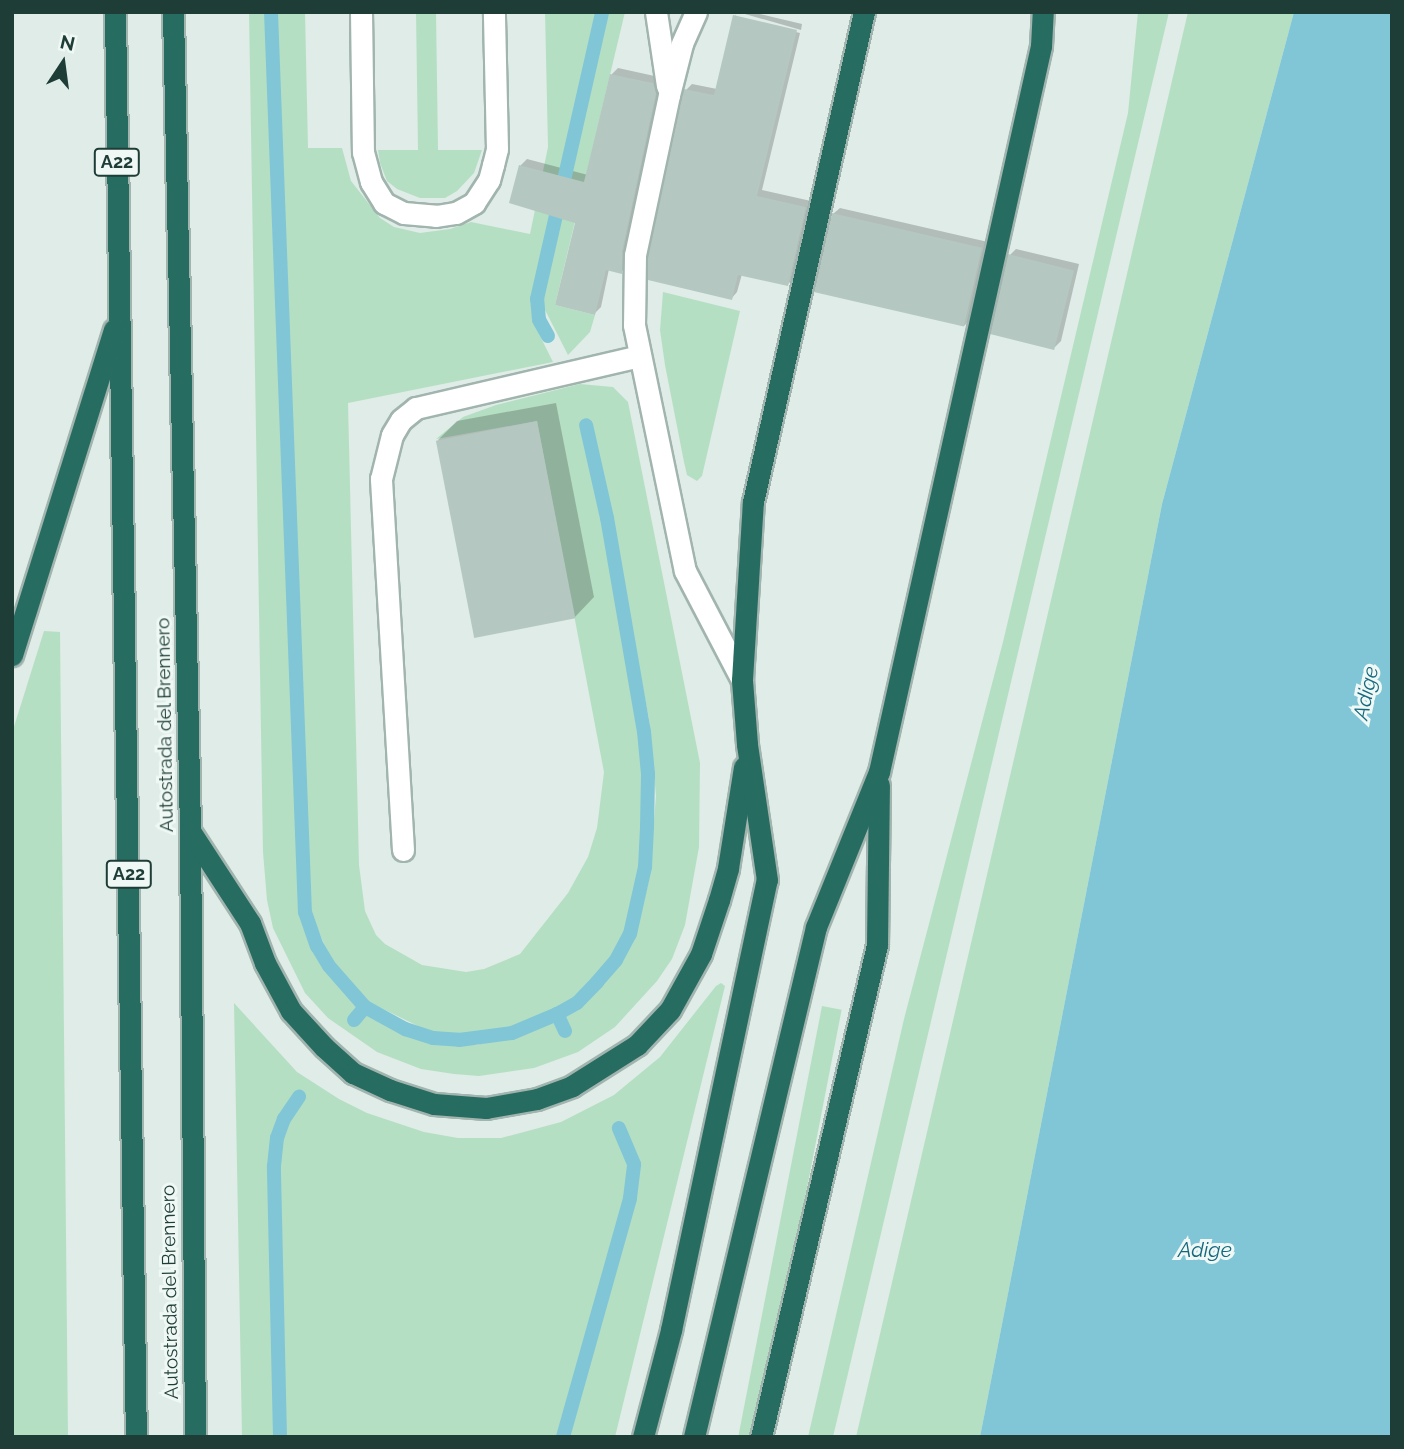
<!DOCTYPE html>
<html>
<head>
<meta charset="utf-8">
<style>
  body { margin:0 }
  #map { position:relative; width:1404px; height:1449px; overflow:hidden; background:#dfece7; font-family:Raleway,sans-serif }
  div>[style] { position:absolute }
  .green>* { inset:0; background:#b5dfc3; transform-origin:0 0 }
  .water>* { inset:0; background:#81c6d7 }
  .shadow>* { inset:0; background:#0003 }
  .stream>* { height:14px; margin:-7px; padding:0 7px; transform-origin:7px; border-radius:7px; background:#81c6d7 }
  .building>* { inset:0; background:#b4c7c0; transform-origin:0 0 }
  .roads { filter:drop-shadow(2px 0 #a1b4ae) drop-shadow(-2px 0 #a1b4ae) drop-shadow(0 2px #a1b4ae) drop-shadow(0 -2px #a1b4ae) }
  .service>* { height:21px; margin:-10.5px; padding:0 10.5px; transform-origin:10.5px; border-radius:10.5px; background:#fff }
  .motorway>* { height:21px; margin:-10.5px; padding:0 10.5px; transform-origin:10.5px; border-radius:10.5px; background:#276c61 }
  span { translate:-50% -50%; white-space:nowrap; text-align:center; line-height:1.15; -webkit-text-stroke:6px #eff8f4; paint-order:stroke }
  .shield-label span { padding:2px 5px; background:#eff8f4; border:2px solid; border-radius:5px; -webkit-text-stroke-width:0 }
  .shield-label { font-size:18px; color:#1e3d36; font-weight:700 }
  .street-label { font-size:19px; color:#1e3d36 }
  .water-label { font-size:21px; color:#13687f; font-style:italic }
  .frame { position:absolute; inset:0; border:14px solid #1e3d36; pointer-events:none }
  .north { position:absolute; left:28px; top:28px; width:70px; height:70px; -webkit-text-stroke:5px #eff8f4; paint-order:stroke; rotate:13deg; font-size:19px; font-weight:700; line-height:28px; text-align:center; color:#1e3d36 }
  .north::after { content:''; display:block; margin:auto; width:24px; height:32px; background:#1e3d36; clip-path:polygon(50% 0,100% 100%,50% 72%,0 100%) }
</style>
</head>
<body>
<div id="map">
  <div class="green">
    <i style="clip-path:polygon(249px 12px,268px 12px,299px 906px,309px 938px,326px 971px,360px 1007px,352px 1018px,359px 1024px,367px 1014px,399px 1032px,445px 1045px,476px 1045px,504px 1039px,555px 1021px,561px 1032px,569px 1029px,565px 1015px,609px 978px,621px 962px,641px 914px,649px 880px,656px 796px,649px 719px,600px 465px,590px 424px,582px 426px,620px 611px,645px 772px,641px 869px,626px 935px,598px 977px,580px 993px,556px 1010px,506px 1031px,454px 1037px,432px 1033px,367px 1001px,343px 975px,325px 947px,314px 920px,308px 895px,292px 412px,275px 12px,305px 12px,308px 148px,342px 148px,351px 181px,380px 218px,394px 227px,420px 233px,450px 229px,471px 222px,530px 234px,548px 147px,545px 12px,599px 12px,532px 294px,538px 332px,553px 362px,348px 403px,359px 865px,365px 911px,376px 935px,385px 944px,422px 965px,466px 972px,484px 969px,520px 954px,568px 893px,588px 857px,597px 828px,604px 772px,537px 421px,436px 439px,463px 417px,496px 405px,580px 384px,613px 387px,628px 402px,700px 763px,699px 847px,685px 925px,672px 959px,657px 981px,615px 1027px,578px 1052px,534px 1068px,479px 1076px,454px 1074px,421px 1069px,377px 1052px,328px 1018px,305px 993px,273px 928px,267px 900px,263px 852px)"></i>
    <i style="clip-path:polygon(416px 12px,436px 12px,438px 150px,482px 150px,474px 173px,457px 191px,445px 198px,420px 198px,397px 189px,387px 181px,380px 163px,378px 150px,418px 150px)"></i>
    <i style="clip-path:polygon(607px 12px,625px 12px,555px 305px,595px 315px,590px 332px,568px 355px,542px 304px)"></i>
    <i style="clip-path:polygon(1138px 12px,1169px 12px,833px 1437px,808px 1437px,904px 1019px,1003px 642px,1128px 113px)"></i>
    <i style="clip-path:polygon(1188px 12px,1294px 12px,1162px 504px,980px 1437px,856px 1437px)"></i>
    <i style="clip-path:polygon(663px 292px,740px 311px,702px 476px,697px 481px,687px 475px,684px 462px,665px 365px,660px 330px)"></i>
    <i style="clip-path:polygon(44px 631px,60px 632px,68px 1437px,12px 1437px,12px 733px)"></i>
    <i style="clip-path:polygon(721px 983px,725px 986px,615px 1437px,242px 1437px,234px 1003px,297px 1072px,339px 1099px,367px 1113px,424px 1132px,458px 1138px,501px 1138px,561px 1122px,614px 1095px,660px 1057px,716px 986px)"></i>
    <i style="left:822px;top:1006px;width:20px;height:444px;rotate:11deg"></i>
  </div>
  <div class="water">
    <i style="clip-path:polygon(1294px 12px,1392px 12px,1392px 1437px,980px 1437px,1162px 504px)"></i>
  </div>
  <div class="shadow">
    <i style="clip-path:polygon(738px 12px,751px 12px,802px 24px,801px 30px)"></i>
    <i style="clip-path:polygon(736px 14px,736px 18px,800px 33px,762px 190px,811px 201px,794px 278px,788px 284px,742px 274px,737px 292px,731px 299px,686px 90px,692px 84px,717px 89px)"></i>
    <i style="clip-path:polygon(618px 68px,659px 77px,661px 86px,627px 266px,621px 272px,609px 269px,601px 307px,595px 313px,577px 222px,511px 202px,521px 165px,527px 159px,588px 175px,612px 74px)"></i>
    <i style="clip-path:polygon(840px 208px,988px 242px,970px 320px,964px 326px,833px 214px)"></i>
    <i style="clip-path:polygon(1016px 249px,1079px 264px,1061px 341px,1055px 347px,1010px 255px)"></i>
    <i style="clip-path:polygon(556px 403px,594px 597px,575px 617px,438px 440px,457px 421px)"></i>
  </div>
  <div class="stream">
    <i style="left:271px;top:12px;width:901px;rotate:87.84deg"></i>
    <i style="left:305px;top:912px;width:36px;rotate:71deg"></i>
    <i style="left:317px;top:946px;width:23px;rotate:59deg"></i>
    <i style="left:329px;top:966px;width:55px;rotate:48.7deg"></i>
    <i style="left:365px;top:1007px;width:17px;rotate:130deg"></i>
    <i style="left:548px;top:336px;width:18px;rotate:-119deg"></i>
    <i style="left:539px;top:320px;width:21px;rotate:-95deg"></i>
    <i style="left:537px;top:299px;width:294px;rotate:-77.2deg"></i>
    <i style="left:365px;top:1007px;width:46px;rotate:28.8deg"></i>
    <i style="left:405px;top:1029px;width:29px;rotate:18deg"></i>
    <i style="left:433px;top:1038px;width:26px;rotate:4deg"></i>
    <i style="left:459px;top:1040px;width:53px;rotate:-7.5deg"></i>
    <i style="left:512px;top:1033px;width:49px;rotate:-22.9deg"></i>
    <i style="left:565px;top:1031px;width:19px;rotate:-115deg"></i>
    <i style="left:557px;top:1014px;width:23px;rotate:-29deg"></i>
    <i style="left:577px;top:1003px;width:29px;rotate:-46deg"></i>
    <i style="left:597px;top:982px;width:29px;rotate:-49deg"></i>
    <i style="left:616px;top:960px;width:30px;rotate:-62deg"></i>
    <i style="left:630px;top:934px;width:69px;rotate:-77.4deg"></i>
    <i style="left:645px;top:867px;width:40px;rotate:-87.1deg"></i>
    <i style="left:647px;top:827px;width:53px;rotate:-88.9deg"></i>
    <i style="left:648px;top:774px;width:42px;rotate:-95.4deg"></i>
    <i style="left:644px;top:732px;width:217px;rotate:-99.8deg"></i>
    <i style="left:607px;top:518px;width:95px;rotate:-102.7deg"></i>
    <i style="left:280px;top:1437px;width:271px;rotate:-91.3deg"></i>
    <i style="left:274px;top:1166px;width:28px;rotate:-84deg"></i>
    <i style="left:277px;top:1138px;width:20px;rotate:-70deg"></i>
    <i style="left:284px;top:1119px;width:27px;rotate:-56deg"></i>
    <i style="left:563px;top:1437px;width:248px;rotate:-74.3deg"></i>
    <i style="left:630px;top:1198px;width:34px;rotate:-83deg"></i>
    <i style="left:634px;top:1164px;width:39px;rotate:-113deg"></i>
  </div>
  <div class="building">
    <i style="clip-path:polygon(733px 15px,797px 30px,757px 196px,806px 207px,788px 286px,738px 275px,732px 300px,648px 280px,648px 256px,684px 89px,714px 95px)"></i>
    <i style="clip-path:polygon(610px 74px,653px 83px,656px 93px,622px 252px,622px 274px,606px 270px,595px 315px,555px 305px,575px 223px,509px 203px,519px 165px,584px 182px)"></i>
    <i style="left:832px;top:213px;width:154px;height:81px;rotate:13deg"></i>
    <i style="left:1008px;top:254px;width:68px;height:82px;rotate:14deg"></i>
    <i style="left:537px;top:421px;width:201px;height:103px;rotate:79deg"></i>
  </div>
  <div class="roads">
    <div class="service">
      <i style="left:361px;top:12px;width:140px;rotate:89.2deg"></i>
      <i style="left:363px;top:152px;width:31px;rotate:75deg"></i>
      <i style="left:371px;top:182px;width:25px;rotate:58deg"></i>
      <i style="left:384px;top:203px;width:22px;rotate:27deg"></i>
      <i style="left:404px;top:213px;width:32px;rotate:5deg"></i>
      <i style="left:436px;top:216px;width:20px;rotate:-9deg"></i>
      <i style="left:456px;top:213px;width:21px;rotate:-29deg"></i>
      <i style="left:474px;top:203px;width:27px;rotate:-57deg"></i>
      <i style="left:489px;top:180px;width:16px;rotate:-75deg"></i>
      <i style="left:493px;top:165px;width:16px;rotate:-76deg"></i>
      <i style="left:497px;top:149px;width:137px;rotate:-91.3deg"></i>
      <i style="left:656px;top:12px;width:75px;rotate:81.5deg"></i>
      <i style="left:696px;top:12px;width:35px;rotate:114deg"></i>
      <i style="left:682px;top:44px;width:53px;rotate:104.3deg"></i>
      <i style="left:669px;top:95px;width:164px;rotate:102deg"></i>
      <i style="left:635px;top:255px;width:70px;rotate:90.8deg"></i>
      <i style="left:634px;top:325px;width:251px;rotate:78.3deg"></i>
      <i style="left:685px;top:571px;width:123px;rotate:62.4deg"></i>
      <i style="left:403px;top:850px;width:372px;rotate:-93.4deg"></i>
      <i style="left:381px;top:479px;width:45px;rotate:-76deg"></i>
      <i style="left:392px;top:435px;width:17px;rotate:-59deg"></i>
      <i style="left:401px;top:420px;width:19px;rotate:-39deg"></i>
      <i style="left:416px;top:408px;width:229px;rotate:-13.1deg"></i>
    </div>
    <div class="motorway">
      <i style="left:115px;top:12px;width:1425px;rotate:89.16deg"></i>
      <i style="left:173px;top:12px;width:819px;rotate:88.81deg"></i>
      <i style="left:190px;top:831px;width:606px;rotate:89.53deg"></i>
      <i style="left:12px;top:655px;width:341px;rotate:-72.6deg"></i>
      <i style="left:190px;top:831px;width:110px;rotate:56.9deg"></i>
      <i style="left:250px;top:923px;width:43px;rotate:69.4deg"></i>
      <i style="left:265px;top:963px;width:55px;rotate:61.6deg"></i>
      <i style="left:291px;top:1011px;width:49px;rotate:47.5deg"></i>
      <i style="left:324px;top:1047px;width:39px;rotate:42deg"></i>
      <i style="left:353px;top:1073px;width:41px;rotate:24.7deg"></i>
      <i style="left:390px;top:1090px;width:46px;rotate:17.7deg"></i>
      <i style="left:434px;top:1104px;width:52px;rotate:4.4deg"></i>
      <i style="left:486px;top:1108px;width:52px;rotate:-10deg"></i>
      <i style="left:537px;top:1099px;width:37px;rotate:-20deg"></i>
      <i style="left:572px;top:1086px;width:77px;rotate:-32.2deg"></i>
      <i style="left:637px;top:1045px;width:48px;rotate:-46.7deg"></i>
      <i style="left:670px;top:1010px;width:64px;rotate:-61deg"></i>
      <i style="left:701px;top:954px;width:57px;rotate:-71.6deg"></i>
      <i style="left:719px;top:900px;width:33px;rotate:-74deg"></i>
      <i style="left:728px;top:868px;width:102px;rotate:-81deg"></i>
      <i style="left:643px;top:1437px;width:111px;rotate:-75.3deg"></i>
      <i style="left:671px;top:1330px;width:460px;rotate:-78deg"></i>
      <i style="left:767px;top:880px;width:137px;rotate:-98.4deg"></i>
      <i style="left:747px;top:744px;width:64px;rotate:-94.5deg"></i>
      <i style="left:742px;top:680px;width:178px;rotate:-86.5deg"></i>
      <i style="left:753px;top:502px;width:502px;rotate:-77.24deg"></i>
      <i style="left:694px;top:1437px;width:524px;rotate:-76.55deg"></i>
      <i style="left:816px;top:927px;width:167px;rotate:-67.9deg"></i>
      <i style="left:879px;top:772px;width:744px;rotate:-77.42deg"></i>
      <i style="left:1041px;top:46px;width:34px;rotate:-87deg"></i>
      <i style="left:761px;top:1437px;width:505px;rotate:-76.73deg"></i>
      <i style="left:877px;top:945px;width:160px;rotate:-89.3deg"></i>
    </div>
  </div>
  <div class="shield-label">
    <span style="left:117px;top:162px">A22</span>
    <span style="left:129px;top:874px">A22</span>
  </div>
  <div class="street-label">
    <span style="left:165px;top:725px;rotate:-91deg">Autostrada del Brennero</span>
    <span style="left:170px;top:1292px;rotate:-91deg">Autostrada del Brennero</span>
  </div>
  <div class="water-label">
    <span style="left:1366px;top:693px;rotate:-78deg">Adige</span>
    <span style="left:1205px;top:1250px">Adige</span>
  </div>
  <div class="frame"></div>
  <div class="north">N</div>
</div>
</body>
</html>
